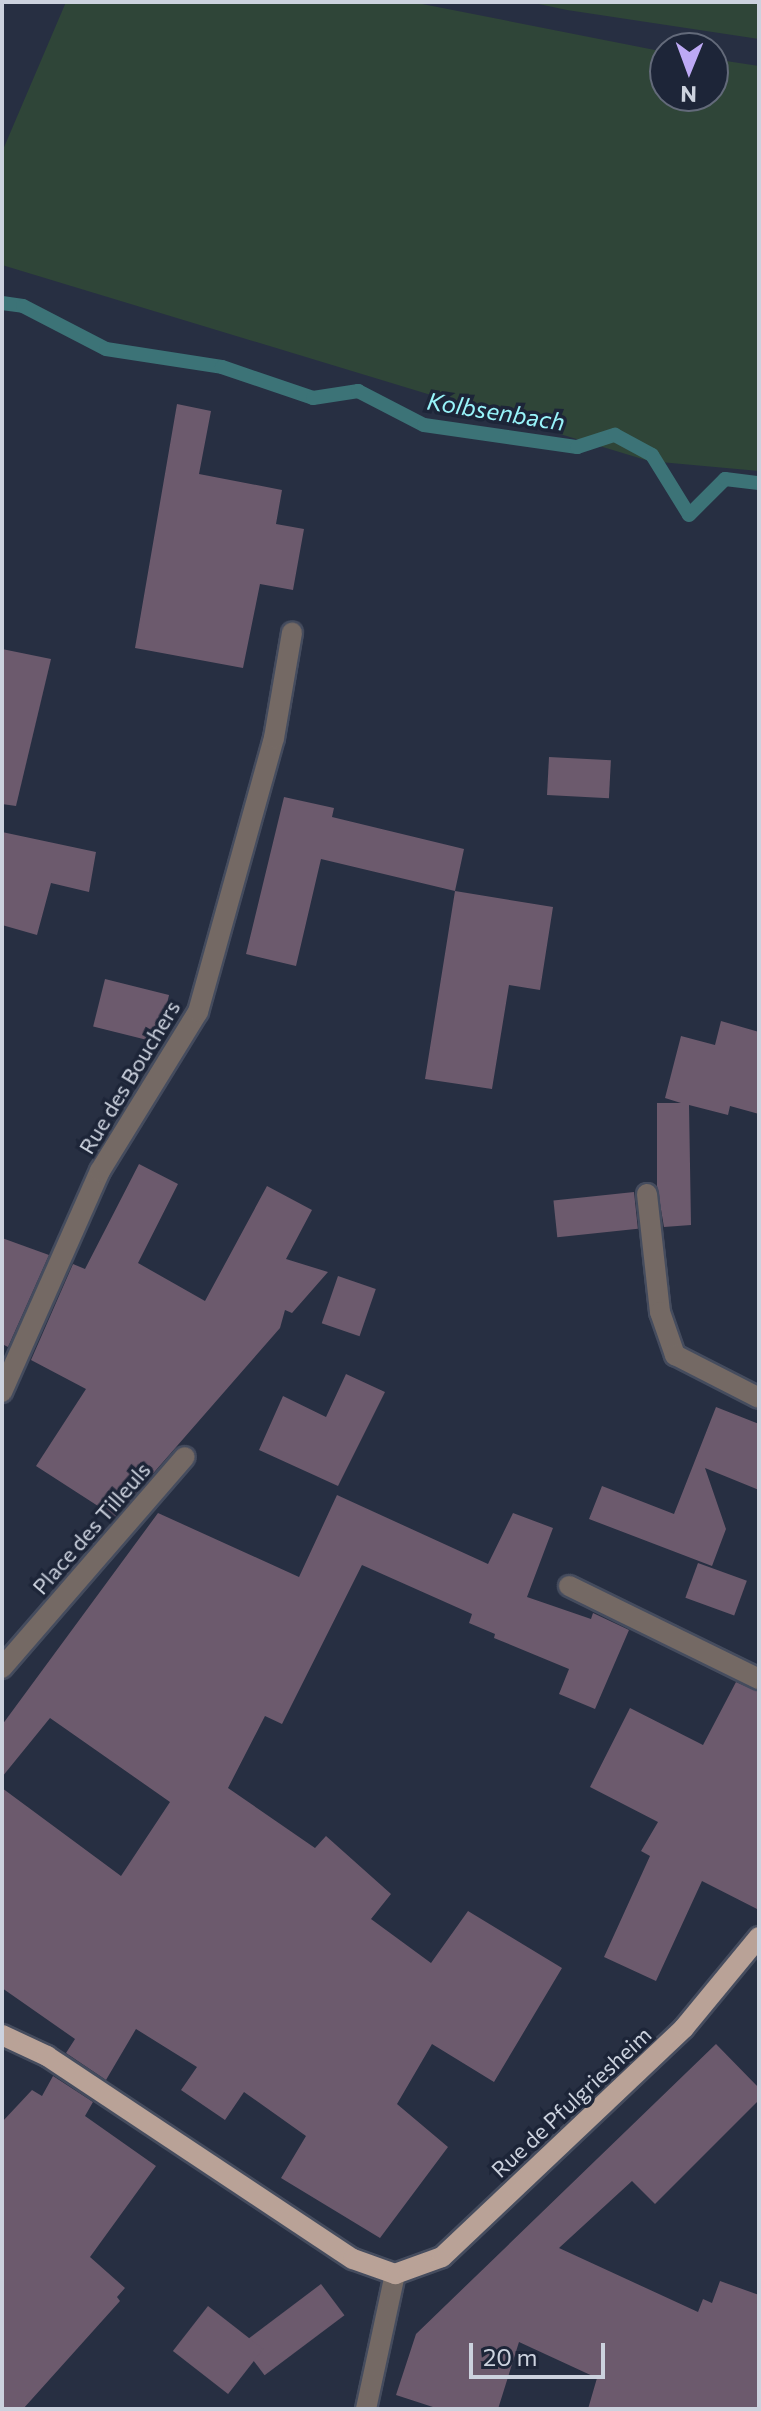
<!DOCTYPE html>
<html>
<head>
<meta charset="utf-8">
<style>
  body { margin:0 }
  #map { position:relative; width:761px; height:2411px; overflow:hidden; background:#272f42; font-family:Commissioner,sans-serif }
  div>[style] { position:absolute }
  .green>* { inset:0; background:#2f4538 }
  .stream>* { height:14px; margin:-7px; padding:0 7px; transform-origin:7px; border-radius:7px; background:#3c7377 }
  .building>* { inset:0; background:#6c5a6d; transform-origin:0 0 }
  .roads { filter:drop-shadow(2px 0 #454c5e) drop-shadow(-2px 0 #454c5e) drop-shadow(0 2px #454c5e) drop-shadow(0 -2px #454c5e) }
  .minor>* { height:20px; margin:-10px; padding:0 10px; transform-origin:10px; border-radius:10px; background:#746964 }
  .major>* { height:20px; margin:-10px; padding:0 10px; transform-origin:10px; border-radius:10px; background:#b9a297 }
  span { translate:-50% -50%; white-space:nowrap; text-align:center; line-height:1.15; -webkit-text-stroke:7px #1d2538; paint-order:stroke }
  .street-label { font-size:22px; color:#ccd2de }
  .water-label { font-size:24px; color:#98f4fa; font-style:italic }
  .frame { position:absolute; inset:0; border:4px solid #ccd2de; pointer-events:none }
  .north { position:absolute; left:649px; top:32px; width:80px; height:80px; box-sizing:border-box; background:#1d2538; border:2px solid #636a7a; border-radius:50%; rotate:181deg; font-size:22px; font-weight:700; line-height:32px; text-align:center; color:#ccd2de }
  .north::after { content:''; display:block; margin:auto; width:28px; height:36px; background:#bda9f5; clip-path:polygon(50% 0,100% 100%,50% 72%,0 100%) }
  .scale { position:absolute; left:469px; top:2343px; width:136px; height:36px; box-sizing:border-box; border:4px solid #ccd2de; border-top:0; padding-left:10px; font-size:24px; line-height:28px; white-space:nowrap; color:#ccd2de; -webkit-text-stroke:6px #1d2538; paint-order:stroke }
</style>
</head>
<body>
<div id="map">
  <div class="green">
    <i style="clip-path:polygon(66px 2px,412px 2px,665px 52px,665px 96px,713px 96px,713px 59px,759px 66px,759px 471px,649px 461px,2px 265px,2px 152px)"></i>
    <i style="clip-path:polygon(529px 2px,759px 2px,759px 39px,567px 10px)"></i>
  </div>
  <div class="stream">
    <i style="left:2px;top:303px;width:21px;rotate:8deg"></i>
    <i style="left:23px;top:306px;width:93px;rotate:27.4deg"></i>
    <i style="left:106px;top:349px;width:117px;rotate:8.8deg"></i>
    <i style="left:222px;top:367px;width:96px;rotate:18.8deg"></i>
    <i style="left:313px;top:398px;width:46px;rotate:-8.8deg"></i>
    <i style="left:358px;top:391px;width:74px;rotate:27.3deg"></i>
    <i style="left:424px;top:425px;width:155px;rotate:8.2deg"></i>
    <i style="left:577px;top:447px;width:40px;rotate:-18deg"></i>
    <i style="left:615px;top:435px;width:42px;rotate:28.4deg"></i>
    <i style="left:652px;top:455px;width:70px;rotate:58.3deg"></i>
    <i style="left:689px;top:515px;width:51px;rotate:-45deg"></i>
    <i style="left:725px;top:479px;width:34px;rotate:7deg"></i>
  </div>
  <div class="building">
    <i style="clip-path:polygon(177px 404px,211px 411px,199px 474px,282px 490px,276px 524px,304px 529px,293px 590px,260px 584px,243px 668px,135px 648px)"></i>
    <i style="clip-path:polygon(2px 649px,51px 659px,16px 806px,2px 804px)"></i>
    <i style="left:549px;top:757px;width:62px;height:38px;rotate:3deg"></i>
    <i style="clip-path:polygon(284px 797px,334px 808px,332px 817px,464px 849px,455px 891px,321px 859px,296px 966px,246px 954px)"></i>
    <i style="clip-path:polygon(2px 832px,96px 852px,89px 892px,51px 883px,37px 935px,2px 925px)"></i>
    <i style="clip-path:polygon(455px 891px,553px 907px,540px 990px,509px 985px,492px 1089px,425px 1079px)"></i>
    <i style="left:105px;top:979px;width:66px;height:49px;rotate:14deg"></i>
    <i style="clip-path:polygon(721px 1021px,759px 1032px,759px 1114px,730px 1106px,728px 1115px,689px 1105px,691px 1225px,664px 1227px,657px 1186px,657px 1103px,681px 1103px,665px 1098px,681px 1036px,715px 1045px)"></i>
    <i style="clip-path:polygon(139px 1164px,178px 1184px,138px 1263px,205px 1301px,267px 1186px,312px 1210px,286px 1259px,328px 1272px,292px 1313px,285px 1310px,280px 1328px,115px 1517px,36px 1466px,86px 1389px,31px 1360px,73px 1264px,85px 1269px)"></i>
    <i style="left:634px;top:1192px;width:37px;height:81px;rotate:84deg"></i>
    <i style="clip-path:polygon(2px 1238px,49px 1255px,8px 1347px,2px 1344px)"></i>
    <i style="left:338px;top:1276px;width:40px;height:50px;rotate:19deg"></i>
    <i style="clip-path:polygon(346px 1374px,385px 1392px,338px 1486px,259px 1450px,283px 1396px,326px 1417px)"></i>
    <i style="clip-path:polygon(716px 1407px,759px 1424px,759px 1490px,705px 1468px,726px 1529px,712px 1566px,589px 1519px,602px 1486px,674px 1514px)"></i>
    <i style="clip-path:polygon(337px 1495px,488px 1564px,513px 1513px,553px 1528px,527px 1597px,591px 1619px,593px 1613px,629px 1630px,595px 1709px,559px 1694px,569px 1669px,494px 1638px,495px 1634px,469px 1623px,472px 1614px,362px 1565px,282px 1724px,265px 1716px,228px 1788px,315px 1848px,326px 1836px,391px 1894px,371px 1919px,431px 1963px,468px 1911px,562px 1968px,494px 2082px,432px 2044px,397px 2104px,448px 2147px,380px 2238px,281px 2178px,306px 2136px,244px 2092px,225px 2120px,181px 2090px,197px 2067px,136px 2029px,106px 2080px,66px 2053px,75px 2039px,2px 1988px,2px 1788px,121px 1876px,170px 1802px,50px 1718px,2px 1777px,2px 1725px,158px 1513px,299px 1577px)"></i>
    <i style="left:698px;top:1563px;width:52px;height:37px;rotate:20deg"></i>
    <i style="clip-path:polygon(736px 1682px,759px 1692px,759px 1910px,702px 1881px,656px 1981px,604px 1957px,650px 1856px,641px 1851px,658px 1822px,590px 1787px,630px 1708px,703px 1745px)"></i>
    <i style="clip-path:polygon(716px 2044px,759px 2088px,759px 2100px,655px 2204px,632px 2181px,559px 2248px,698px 2312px,703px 2299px,712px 2303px,720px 2281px,759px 2295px,759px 2409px,588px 2409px,597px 2378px,519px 2342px,498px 2409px,439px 2409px,396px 2395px,416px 2334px)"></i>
    <i style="clip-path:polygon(53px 2076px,93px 2102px,85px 2116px,156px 2166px,90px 2257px,125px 2288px,117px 2297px,120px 2301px,23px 2409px,2px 2409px,2px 2122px,32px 2090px,42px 2096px)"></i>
    <i style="left:321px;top:2284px;width:39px;height:100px;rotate:53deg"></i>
    <i style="left:208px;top:2306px;width:70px;height:57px;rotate:38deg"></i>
  </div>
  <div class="roads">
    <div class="minor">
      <i style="left:647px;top:1194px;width:119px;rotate:83.7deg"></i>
      <i style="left:660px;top:1312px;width:46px;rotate:70.8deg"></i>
      <i style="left:675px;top:1355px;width:94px;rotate:27.1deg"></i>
      <i style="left:2px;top:1392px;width:242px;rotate:-66.1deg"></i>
      <i style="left:100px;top:1171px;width:187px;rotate:-58.4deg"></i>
      <i style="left:198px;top:1012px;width:284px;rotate:-74.5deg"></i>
      <i style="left:274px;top:738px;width:107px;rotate:-80.3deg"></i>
      <i style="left:569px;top:1586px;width:212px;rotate:26.1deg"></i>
      <i style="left:2px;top:1668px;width:279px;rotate:-49.1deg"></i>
      <i style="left:366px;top:2409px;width:138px;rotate:-77.9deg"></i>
    </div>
    <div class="major">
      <i style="left:2px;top:2035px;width:50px;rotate:25deg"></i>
      <i style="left:47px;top:2056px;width:367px;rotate:33.6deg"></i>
      <i style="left:353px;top:2259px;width:45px;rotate:19.7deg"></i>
      <i style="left:395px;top:2274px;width:50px;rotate:-19.9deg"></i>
      <i style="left:442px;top:2257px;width:333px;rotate:-43.4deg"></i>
      <i style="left:684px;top:2028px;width:118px;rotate:-50.5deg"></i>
    </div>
  </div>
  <div class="street-label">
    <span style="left:129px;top:1077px;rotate:-59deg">Rue des Bouchers</span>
    <span style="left:91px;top:1528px;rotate:-49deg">Place des Tilleuls</span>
    <span style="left:571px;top:2102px;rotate:-43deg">Rue de Pfulgriesheim</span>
  </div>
  <div class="water-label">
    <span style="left:496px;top:411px;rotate:9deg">Kolbsenbach</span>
  </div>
  <div class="frame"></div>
  <div class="north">N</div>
  <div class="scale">20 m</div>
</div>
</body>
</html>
